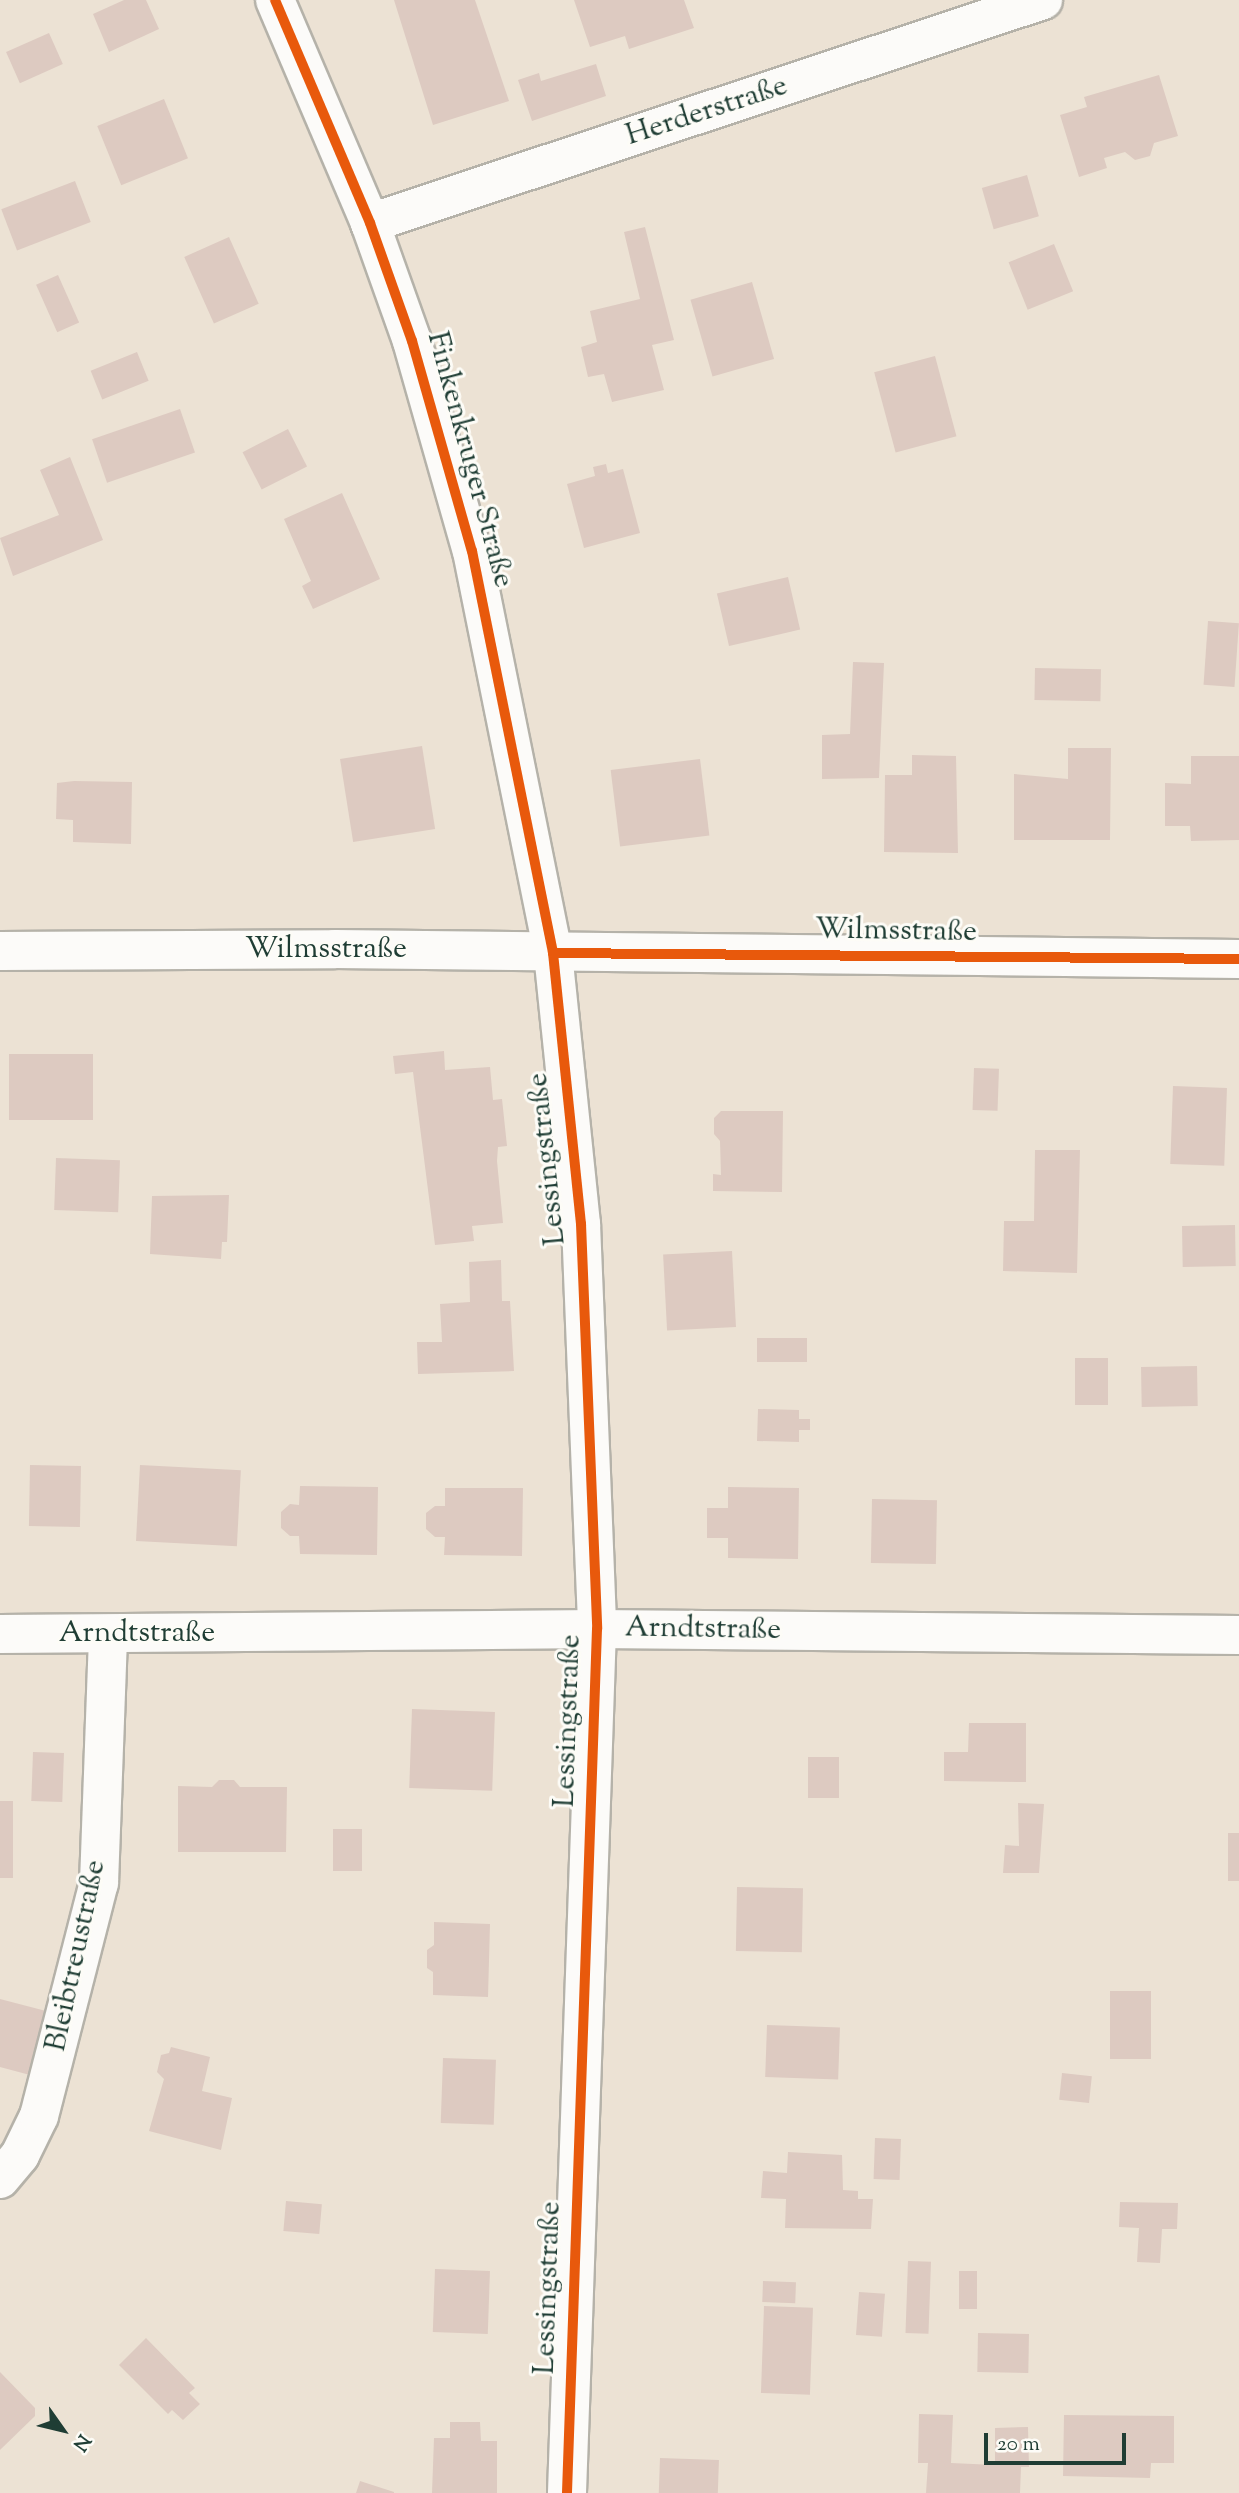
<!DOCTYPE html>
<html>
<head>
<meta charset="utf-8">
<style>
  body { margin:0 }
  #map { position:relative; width:1239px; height:2493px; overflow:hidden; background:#ece2d4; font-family:"Sorts Mill Goudy",serif }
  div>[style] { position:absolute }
  .building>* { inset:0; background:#ddcac1; transform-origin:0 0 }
  .roads { filter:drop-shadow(2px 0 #b5b2a9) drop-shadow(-2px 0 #b5b2a9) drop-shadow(0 2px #b5b2a9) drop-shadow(0 -2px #b5b2a9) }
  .street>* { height:38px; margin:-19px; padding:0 19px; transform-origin:19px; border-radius:19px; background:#fcfbf9 }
  .secondary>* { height:38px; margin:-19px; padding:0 19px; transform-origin:19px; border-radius:19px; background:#fcfbf9 }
  .cycleway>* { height:10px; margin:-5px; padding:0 5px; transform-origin:5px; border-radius:5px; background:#e8590c }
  span { translate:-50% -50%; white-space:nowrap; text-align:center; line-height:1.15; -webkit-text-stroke:6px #fdfcf7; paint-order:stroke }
  .street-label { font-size:30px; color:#1f3d34 }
  .north { position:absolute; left:28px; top:2395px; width:70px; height:70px; -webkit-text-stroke:5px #fdfcf7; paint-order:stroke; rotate:124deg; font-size:19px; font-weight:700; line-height:28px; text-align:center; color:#1f3d34 }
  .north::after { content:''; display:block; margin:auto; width:24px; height:32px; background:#1f3d34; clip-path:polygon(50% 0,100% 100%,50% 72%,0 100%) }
  .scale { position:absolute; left:984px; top:2433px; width:142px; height:32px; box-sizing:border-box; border:4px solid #1f3d34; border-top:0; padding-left:9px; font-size:21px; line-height:24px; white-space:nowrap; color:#1f3d34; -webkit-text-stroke:5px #fdfcf7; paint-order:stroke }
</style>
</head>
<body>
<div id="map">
  <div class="building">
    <i style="clip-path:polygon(124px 0,146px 0,159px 29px,109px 52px,93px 14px)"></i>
    <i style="clip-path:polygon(394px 0,475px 0,509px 101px,433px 125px)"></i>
    <i style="clip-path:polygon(574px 0,684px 0,694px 28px,629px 49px,625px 36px,590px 47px)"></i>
    <i style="left:49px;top:33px;width:34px;height:47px;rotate:66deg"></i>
    <i style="clip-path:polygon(596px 64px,606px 96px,532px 121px,518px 80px,539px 73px,541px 81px)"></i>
    <i style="clip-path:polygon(1159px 75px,1178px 136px,1154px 143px,1150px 156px,1135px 160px,1125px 152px,1104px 158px,1107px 168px,1079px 177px,1060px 115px,1087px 107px,1084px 97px)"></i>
    <i style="left:164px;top:99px;width:64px;height:72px;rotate:68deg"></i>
    <i style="left:1027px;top:175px;width:43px;height:47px;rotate:74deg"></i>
    <i style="left:75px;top:181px;width:44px;height:79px;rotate:69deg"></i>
    <i style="clip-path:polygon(645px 227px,674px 340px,652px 345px,664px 390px,612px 402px,604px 374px,588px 377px,581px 347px,597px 342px,590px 311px,640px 299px,624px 232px)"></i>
    <i style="left:229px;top:237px;width:73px;height:49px;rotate:66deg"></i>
    <i style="left:1054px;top:244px;width:51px;height:49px;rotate:68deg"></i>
    <i style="left:58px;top:275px;width:52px;height:24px;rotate:66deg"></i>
    <i style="left:752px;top:282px;width:80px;height:64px;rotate:74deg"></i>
    <i style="left:137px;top:352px;width:31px;height:50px;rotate:68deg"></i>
    <i style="left:935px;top:356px;width:83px;height:63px;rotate:75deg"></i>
    <i style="left:180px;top:409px;width:46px;height:93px;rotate:71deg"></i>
    <i style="left:288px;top:429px;width:42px;height:51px;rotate:63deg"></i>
    <i style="clip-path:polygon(70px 457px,103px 540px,13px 576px,0 538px,59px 515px,40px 470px)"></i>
    <i style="clip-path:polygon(606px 464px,608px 473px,623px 469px,640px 533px,584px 548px,567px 484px,595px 476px,593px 467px)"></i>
    <i style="clip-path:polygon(342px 493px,380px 579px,313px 609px,302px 586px,311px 581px,284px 519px)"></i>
    <i style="left:788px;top:577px;width:54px;height:73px;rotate:77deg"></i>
    <i style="left:1208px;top:621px;width:31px;height:64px;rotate:4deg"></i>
    <i style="clip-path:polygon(853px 662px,884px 663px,879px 778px,822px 779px,822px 735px,850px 734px)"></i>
    <i style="left:1035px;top:668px;width:66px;height:32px;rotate:1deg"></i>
    <i style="left:422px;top:746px;width:84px;height:83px;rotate:81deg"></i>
    <i style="clip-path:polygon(1068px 748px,1111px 748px,1110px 840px,1014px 840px,1014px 774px,1068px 779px)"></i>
    <i style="clip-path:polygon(912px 755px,956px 756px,958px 853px,884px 852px,885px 775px,912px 775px)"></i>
    <i style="clip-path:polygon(1191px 756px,1239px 756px,1239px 840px,1191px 841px,1190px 826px,1165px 826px,1165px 783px,1191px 784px)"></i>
    <i style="left:700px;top:759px;width:77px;height:90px;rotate:83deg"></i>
    <i style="clip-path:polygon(74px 781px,132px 782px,131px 844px,73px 842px,73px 820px,56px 819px,57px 783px)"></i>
    <i style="clip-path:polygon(444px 1051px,445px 1070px,490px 1067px,493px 1100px,502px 1099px,507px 1146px,498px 1147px,497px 1161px,503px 1223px,472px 1226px,474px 1241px,435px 1245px,413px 1072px,395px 1074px,393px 1056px)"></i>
    <i style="left:9px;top:1054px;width:84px;height:66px"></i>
    <i style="left:974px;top:1068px;width:25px;height:42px;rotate:2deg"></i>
    <i style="left:1173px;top:1086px;width:54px;height:78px;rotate:2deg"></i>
    <i style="clip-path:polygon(721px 1111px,783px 1111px,782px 1192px,713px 1191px,713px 1174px,721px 1175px,720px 1141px,714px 1134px,714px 1118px)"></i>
    <i style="clip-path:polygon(1035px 1150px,1080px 1150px,1077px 1273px,1003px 1271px,1004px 1221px,1034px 1221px)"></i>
    <i style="left:56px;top:1158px;width:64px;height:52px;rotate:2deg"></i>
    <i style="clip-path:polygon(229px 1195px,227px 1242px,222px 1242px,221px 1259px,150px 1254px,152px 1196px)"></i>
    <i style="left:1235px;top:1225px;width:41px;height:53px;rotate:89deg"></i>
    <i style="left:732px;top:1251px;width:76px;height:69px;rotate:87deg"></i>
    <i style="clip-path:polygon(501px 1260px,502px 1301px,510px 1301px,514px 1371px,418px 1374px,417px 1342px,442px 1342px,440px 1304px,470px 1302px,469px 1262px)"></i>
    <i style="left:807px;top:1338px;width:24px;height:50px;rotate:90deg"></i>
    <i style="left:1075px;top:1358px;width:33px;height:47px"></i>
    <i style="left:1197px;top:1366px;width:40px;height:56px;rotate:89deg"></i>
    <i style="clip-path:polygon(758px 1409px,799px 1410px,799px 1419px,810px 1419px,810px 1430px,799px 1430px,799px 1442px,757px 1441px)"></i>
    <i style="left:30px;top:1465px;width:51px;height:61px;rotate:1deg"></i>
    <i style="left:140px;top:1465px;width:101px;height:76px;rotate:3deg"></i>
    <i style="clip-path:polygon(300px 1486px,378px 1487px,377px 1555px,300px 1554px,299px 1536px,290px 1536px,281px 1528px,281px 1512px,290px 1504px,299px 1505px)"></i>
    <i style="clip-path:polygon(728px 1487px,799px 1488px,798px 1559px,728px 1558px,728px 1538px,707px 1538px,707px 1508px,728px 1508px)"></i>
    <i style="clip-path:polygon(445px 1488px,523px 1488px,522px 1556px,444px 1555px,445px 1537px,435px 1537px,426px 1529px,426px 1513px,435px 1506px,445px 1506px)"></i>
    <i style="left:872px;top:1499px;width:65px;height:64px;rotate:1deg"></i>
    <i style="left:412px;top:1709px;width:83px;height:79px;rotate:2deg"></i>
    <i style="clip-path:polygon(969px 1723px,1026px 1723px,1026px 1782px,944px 1781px,944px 1752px,968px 1752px)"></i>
    <i style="left:33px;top:1752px;width:31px;height:49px;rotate:2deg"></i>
    <i style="left:808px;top:1757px;width:31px;height:41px"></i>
    <i style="clip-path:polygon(219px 1780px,234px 1780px,240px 1787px,287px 1787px,286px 1852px,178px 1852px,178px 1786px,212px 1787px)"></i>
    <i style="left:0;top:1801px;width:13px;height:77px"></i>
    <i style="clip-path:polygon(1018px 1803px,1044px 1804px,1039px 1873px,1003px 1873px,1005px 1845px,1019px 1846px)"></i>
    <i style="left:333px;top:1829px;width:29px;height:42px"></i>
    <i style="left:1228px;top:1833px;width:11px;height:48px"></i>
    <i style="left:737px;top:1887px;width:66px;height:64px;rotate:1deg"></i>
    <i style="clip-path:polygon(434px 1922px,490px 1924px,488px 1997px,433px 1995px,433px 1972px,427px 1968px,427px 1950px,434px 1945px)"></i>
    <i style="left:1110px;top:1991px;width:41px;height:68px"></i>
    <i style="clip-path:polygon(0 1999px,46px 2011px,30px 2075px,0 2067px)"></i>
    <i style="left:767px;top:2025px;width:73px;height:52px;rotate:2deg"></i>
    <i style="clip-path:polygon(171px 2047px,210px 2057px,202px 2091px,232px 2098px,221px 2150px,149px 2131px,164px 2079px,157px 2072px,161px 2055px,169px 2053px)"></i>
    <i style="left:443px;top:2058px;width:53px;height:65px;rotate:2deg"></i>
    <i style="left:1062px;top:2073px;width:30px;height:27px;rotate:6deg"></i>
    <i style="left:875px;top:2138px;width:26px;height:41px;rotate:2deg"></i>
    <i style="clip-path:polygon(788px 2152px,842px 2155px,843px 2190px,858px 2191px,858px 2199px,873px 2199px,871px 2229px,785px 2228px,786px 2199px,761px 2198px,763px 2171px,787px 2173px)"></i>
    <i style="left:286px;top:2201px;width:36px;height:30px;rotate:5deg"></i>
    <i style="clip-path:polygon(1120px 2202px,1178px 2203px,1177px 2229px,1162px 2229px,1160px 2263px,1137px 2262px,1139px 2228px,1119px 2227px)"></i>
    <i style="left:908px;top:2261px;width:23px;height:72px;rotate:2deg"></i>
    <i style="left:435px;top:2269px;width:55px;height:63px;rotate:2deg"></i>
    <i style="left:959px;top:2271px;width:18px;height:38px"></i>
    <i style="left:763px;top:2281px;width:33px;height:21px;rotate:2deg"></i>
    <i style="left:859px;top:2292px;width:26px;height:43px;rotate:4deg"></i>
    <i style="left:764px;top:2306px;width:49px;height:87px;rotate:2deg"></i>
    <i style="left:978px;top:2333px;width:51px;height:39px;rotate:1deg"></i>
    <i style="clip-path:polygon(146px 2338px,195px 2388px,189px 2393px,200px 2404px,183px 2420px,172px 2410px,168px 2414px,119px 2365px)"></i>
    <i style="clip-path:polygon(0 2372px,35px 2408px,35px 2416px,0 2450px)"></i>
    <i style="clip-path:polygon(919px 2414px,953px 2415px,951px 2463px,995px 2465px,995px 2428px,1028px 2427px,1029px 2467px,1021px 2467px,1020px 2493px,926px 2493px,928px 2463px,918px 2463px)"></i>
    <i style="clip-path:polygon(1064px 2415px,1174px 2416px,1174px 2463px,1151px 2463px,1150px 2478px,1063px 2476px)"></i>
    <i style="clip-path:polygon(450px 2422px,480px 2422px,481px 2441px,497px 2441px,497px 2493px,432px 2493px,434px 2438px,450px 2438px)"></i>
    <i style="left:660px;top:2458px;width:59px;height:35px;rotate:2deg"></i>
    <i style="clip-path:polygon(360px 2481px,394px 2492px,394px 2493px,356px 2493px)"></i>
  </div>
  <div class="roads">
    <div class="street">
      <i style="left:275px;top:0;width:242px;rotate:66.9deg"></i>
      <i style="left:370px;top:223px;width:125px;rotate:70.4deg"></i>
      <i style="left:412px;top:341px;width:218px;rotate:74.1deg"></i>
      <i style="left:472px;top:551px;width:410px;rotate:78.6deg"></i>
      <i style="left:553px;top:953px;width:272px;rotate:84.1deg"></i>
      <i style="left:581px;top:1224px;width:405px;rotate:87.7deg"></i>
      <i style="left:597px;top:1629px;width:865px;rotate:91.99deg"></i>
      <i style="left:370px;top:223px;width:709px;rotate:-18.33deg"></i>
      <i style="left:0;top:1634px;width:597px;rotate:-0.48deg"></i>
      <i style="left:597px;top:1629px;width:642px;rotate:0.54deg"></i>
      <i style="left:0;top:2179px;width:31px;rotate:-50deg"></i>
      <i style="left:20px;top:2155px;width:43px;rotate:-64deg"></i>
      <i style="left:39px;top:2116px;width:241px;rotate:-75.6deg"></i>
      <i style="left:99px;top:1883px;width:248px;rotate:-87.9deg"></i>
    </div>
    <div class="secondary">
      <i style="left:0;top:951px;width:335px;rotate:-0.3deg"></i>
      <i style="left:335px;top:949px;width:904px;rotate:0.63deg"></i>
    </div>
  </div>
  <div class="cycleway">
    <i style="left:275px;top:0;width:242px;rotate:66.9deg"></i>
    <i style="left:370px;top:223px;width:125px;rotate:70.4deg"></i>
    <i style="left:412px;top:341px;width:218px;rotate:74.1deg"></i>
    <i style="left:472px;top:551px;width:410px;rotate:78.6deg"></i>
    <i style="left:553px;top:953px;width:272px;rotate:84.1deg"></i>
    <i style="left:581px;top:1224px;width:405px;rotate:87.7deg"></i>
    <i style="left:597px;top:1629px;width:865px;rotate:91.99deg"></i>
    <i style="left:553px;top:953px;width:686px;rotate:0.5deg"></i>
  </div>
  <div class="street-label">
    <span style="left:707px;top:112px;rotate:-18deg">Herderstraße</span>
    <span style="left:469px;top:460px;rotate:75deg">Finkenkruger Straße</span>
    <span style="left:896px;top:932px;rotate:1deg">Wilmsstraße</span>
    <span style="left:326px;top:950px">Wilmsstraße</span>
    <span style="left:548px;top:1159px;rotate:-96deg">Lessingstraße</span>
    <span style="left:703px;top:1630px;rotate:1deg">Arndtstraße</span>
    <span style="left:137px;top:1634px">Arndtstraße</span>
    <span style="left:569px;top:1721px;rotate:-88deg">Lessingstraße</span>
    <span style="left:77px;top:1956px;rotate:-78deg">Bleibtreustraße</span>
    <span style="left:549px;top:2288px;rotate:-88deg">Lessingstraße</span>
  </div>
  <div class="north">N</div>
  <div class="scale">20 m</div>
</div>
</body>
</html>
